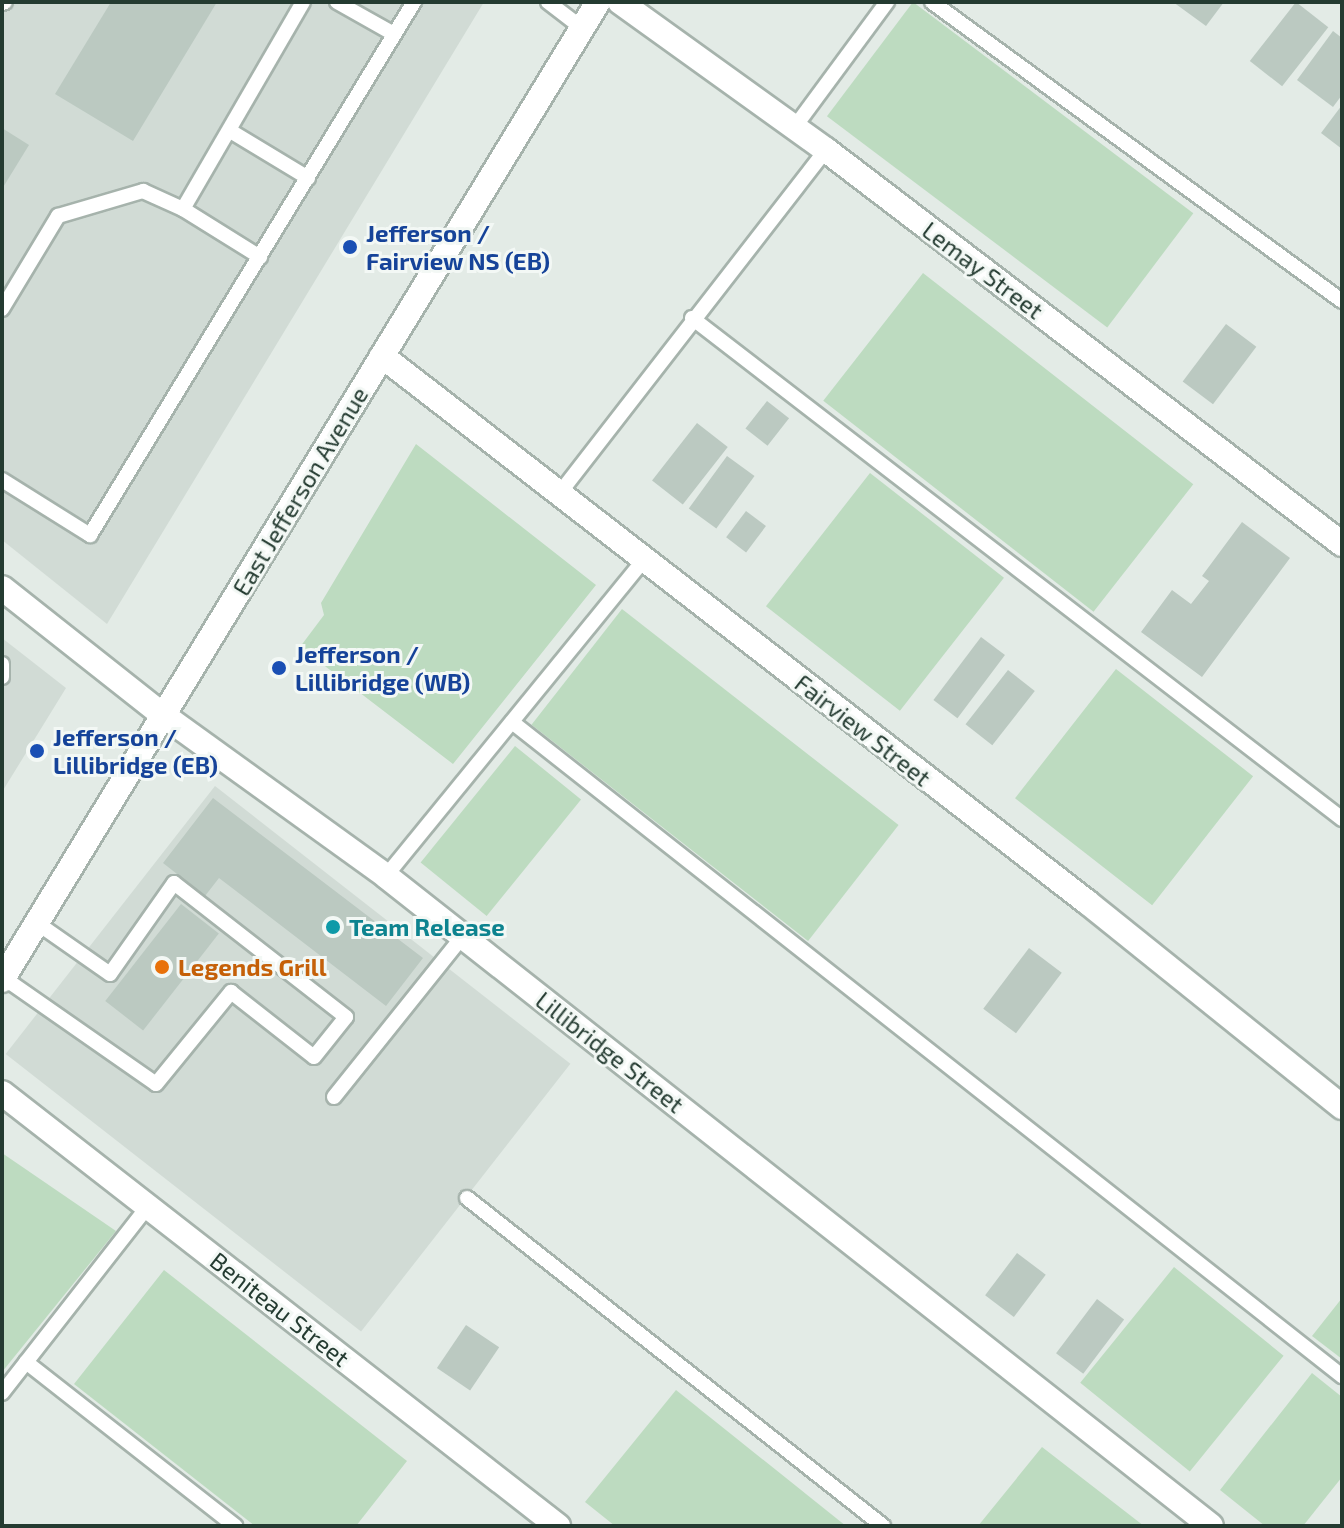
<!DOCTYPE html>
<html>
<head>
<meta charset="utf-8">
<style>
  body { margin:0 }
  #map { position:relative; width:1344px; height:1528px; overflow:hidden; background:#e3ebe6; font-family:"Exo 2",sans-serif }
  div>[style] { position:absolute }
  .built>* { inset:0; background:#d1dbd5; transform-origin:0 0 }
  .green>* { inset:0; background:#bddbc0; transform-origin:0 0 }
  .building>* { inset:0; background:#bbc9c1; transform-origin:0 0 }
  .roads { filter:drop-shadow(2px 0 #a6b3ac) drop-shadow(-2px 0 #a6b3ac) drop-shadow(0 2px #a6b3ac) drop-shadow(0 -2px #a6b3ac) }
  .lane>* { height:14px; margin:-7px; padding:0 7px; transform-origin:7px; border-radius:7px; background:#fff }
  .street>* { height:24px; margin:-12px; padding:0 12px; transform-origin:12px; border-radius:12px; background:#fff }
  .secondary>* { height:24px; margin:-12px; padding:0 12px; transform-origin:12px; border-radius:12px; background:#fff }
  .dots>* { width:22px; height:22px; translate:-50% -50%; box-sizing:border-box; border:4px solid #f3f8f5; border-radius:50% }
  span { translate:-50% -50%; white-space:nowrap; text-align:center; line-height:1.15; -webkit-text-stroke:6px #f3f8f5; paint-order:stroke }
  .transit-label { font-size:24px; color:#164399; font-weight:700 }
  .left { translate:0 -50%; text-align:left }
  .street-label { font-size:24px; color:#243b31 }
  .culture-label { font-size:24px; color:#0d838f; font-weight:700 }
  .food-label { font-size:24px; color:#c56008; font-weight:700 }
  .frame { position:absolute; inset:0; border:4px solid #243b31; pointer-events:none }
</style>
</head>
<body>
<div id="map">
  <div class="built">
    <i style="clip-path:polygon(2px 2px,484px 2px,107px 624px,2px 540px)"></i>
    <i style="clip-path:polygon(2px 638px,66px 688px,2px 792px)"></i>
    <i style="left:215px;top:786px;width:451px;height:340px;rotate:38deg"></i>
  </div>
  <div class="green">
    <i style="left:913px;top:2px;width:351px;height:143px;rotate:37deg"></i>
    <i style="left:923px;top:273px;width:343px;height:162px;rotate:38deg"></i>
    <i style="clip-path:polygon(416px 444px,596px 585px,453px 764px,300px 647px,324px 615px,321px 603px)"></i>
    <i style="left:870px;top:473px;width:170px;height:169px;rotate:38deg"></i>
    <i style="left:622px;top:609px;width:351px;height:147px;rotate:38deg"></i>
    <i style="left:1116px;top:669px;width:174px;height:164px;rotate:38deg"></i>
    <i style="left:515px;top:746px;width:85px;height:150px;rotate:39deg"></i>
    <i style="clip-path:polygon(2px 1153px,116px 1231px,2px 1372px)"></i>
    <i style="left:1174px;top:1267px;width:141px;height:149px;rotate:39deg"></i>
    <i style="clip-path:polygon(164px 1270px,407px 1461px,356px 1526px,255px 1526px,74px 1384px)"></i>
    <i style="clip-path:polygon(1342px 1298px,1342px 1359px,1312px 1336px)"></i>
    <i style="clip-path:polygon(1312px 1373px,1342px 1397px,1342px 1477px,1303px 1526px,1265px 1526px,1220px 1490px)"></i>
    <i style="clip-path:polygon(676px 1390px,846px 1526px,615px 1526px,585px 1502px)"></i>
    <i style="clip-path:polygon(1042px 1447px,1144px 1526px,978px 1526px)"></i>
  </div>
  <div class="building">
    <i style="clip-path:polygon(111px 2px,217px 2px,133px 141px,55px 94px)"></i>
    <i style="clip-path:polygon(1173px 2px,1224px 2px,1206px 26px)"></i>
    <i style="left:1296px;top:2px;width:41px;height:75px;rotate:38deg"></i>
    <i style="clip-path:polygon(1333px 31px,1342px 38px,1342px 95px,1333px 107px,1297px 80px)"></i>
    <i style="clip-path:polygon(1342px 105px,1342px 149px,1321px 133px)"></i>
    <i style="clip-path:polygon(2px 128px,29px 145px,2px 189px)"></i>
    <i style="left:1226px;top:324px;width:38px;height:72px;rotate:37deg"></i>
    <i style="left:767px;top:401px;width:28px;height:35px;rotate:38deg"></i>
    <i style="left:697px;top:423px;width:39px;height:73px;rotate:38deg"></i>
    <i style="left:727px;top:456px;width:34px;height:65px;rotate:36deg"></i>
    <i style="left:746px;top:511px;width:25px;height:33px;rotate:37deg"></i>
    <i style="clip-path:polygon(1242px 522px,1290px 558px,1202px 677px,1141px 632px,1172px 590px,1191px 604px,1209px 581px,1202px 576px)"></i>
    <i style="left:981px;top:637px;width:30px;height:79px;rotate:37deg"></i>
    <i style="left:1008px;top:670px;width:34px;height:69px;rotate:38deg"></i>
    <i style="clip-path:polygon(213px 798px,423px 958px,386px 1006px,219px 878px,205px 896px,163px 863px)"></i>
    <i style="left:181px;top:904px;width:48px;height:123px;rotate:38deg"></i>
    <i style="left:1029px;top:948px;width:41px;height:76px;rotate:37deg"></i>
    <i style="left:1017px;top:1253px;width:36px;height:53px;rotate:37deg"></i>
    <i style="left:1097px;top:1299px;width:34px;height:68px;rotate:37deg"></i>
    <i style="left:466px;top:1325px;width:40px;height:52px;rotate:34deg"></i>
  </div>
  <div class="roads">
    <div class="lane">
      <i style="left:337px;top:2px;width:65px;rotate:29.3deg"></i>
      <i style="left:548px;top:2px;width:43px;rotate:37.4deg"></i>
      <i style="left:932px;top:2px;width:507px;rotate:36.1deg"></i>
      <i style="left:2px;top:3px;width:3px;rotate:-18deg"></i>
      <i style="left:794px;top:128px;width:157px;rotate:-53.6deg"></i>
      <i style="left:232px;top:132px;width:89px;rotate:31.2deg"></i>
      <i style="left:183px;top:209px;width:91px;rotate:31.9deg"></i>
      <i style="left:2px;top:309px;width:109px;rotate:-58.9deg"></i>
      <i style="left:58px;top:216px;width:89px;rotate:-16.4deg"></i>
      <i style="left:143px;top:191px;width:44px;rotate:24.2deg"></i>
      <i style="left:183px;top:209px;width:239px;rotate:-59.9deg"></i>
      <i style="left:692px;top:318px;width:821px;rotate:37.62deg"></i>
      <i style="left:2px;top:480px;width:104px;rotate:32deg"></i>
      <i style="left:90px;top:535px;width:624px;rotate:-58.71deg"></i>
      <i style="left:559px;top:494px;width:435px;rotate:-52.2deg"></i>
      <i style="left:2px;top:664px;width:13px;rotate:90deg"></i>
      <i style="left:512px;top:722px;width:1057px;rotate:38.24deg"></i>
      <i style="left:386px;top:876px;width:408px;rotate:-50.8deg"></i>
      <i style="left:4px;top:978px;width:185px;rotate:34.9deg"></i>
      <i style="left:156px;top:1084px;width:119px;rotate:-50.8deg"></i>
      <i style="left:231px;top:992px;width:105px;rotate:38.1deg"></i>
      <i style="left:314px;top:1057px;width:51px;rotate:-51.3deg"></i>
      <i style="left:346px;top:1017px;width:218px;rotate:-142.1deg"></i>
      <i style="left:174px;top:883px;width:111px;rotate:125.1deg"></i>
      <i style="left:110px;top:974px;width:89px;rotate:-145.1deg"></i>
      <i style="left:334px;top:1097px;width:206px;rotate:-51.3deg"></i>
      <i style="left:467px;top:1198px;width:530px;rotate:38.25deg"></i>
      <i style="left:26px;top:1362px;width:266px;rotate:38.1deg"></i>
      <i style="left:2px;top:1393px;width:237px;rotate:-52deg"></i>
    </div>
    <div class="street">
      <i style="left:620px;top:2px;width:254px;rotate:35.7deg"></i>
      <i style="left:826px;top:150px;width:649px;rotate:37.36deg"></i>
      <i style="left:382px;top:356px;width:892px;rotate:37.76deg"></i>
      <i style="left:1087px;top:902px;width:327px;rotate:38.8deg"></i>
      <i style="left:2px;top:588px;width:205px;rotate:38.3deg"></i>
      <i style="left:163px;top:715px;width:275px;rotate:35.8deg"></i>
      <i style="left:386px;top:876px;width:1050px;rotate:38.23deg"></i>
      <i style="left:2px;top:1093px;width:705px;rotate:37.91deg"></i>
    </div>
    <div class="secondary">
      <i style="left:2px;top:980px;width:1145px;rotate:-58.64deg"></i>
    </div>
  </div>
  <div class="dots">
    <i style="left:350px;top:247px;background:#1a4fb4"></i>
    <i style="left:279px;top:668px;background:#1a4fb4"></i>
    <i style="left:37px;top:751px;background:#1a4fb4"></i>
    <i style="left:333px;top:927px;background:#0f9aa8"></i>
    <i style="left:162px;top:967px;background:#e8710a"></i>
  </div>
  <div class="transit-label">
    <span class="left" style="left:366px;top:247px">Jefferson /<br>Fairview NS (EB)</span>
    <span class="left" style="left:295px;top:668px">Jefferson /<br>Lillibridge (WB)</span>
    <span class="left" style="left:53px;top:751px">Jefferson /<br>Lillibridge (EB)</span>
  </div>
  <div class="street-label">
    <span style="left:983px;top:270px;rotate:37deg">Lemay Street</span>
    <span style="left:300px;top:491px;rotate:-59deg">East Jefferson Avenue</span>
    <span style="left:863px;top:730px;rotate:38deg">Fairview Street</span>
    <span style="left:610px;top:1052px;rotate:38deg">Lillibridge Street</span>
    <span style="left:280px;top:1309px;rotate:38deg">Beniteau Street</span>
  </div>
  <div class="culture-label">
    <span class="left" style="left:349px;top:927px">Team Release</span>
  </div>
  <div class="food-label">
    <span class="left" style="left:178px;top:967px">Legends Grill</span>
  </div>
  <div class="frame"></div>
</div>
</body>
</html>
